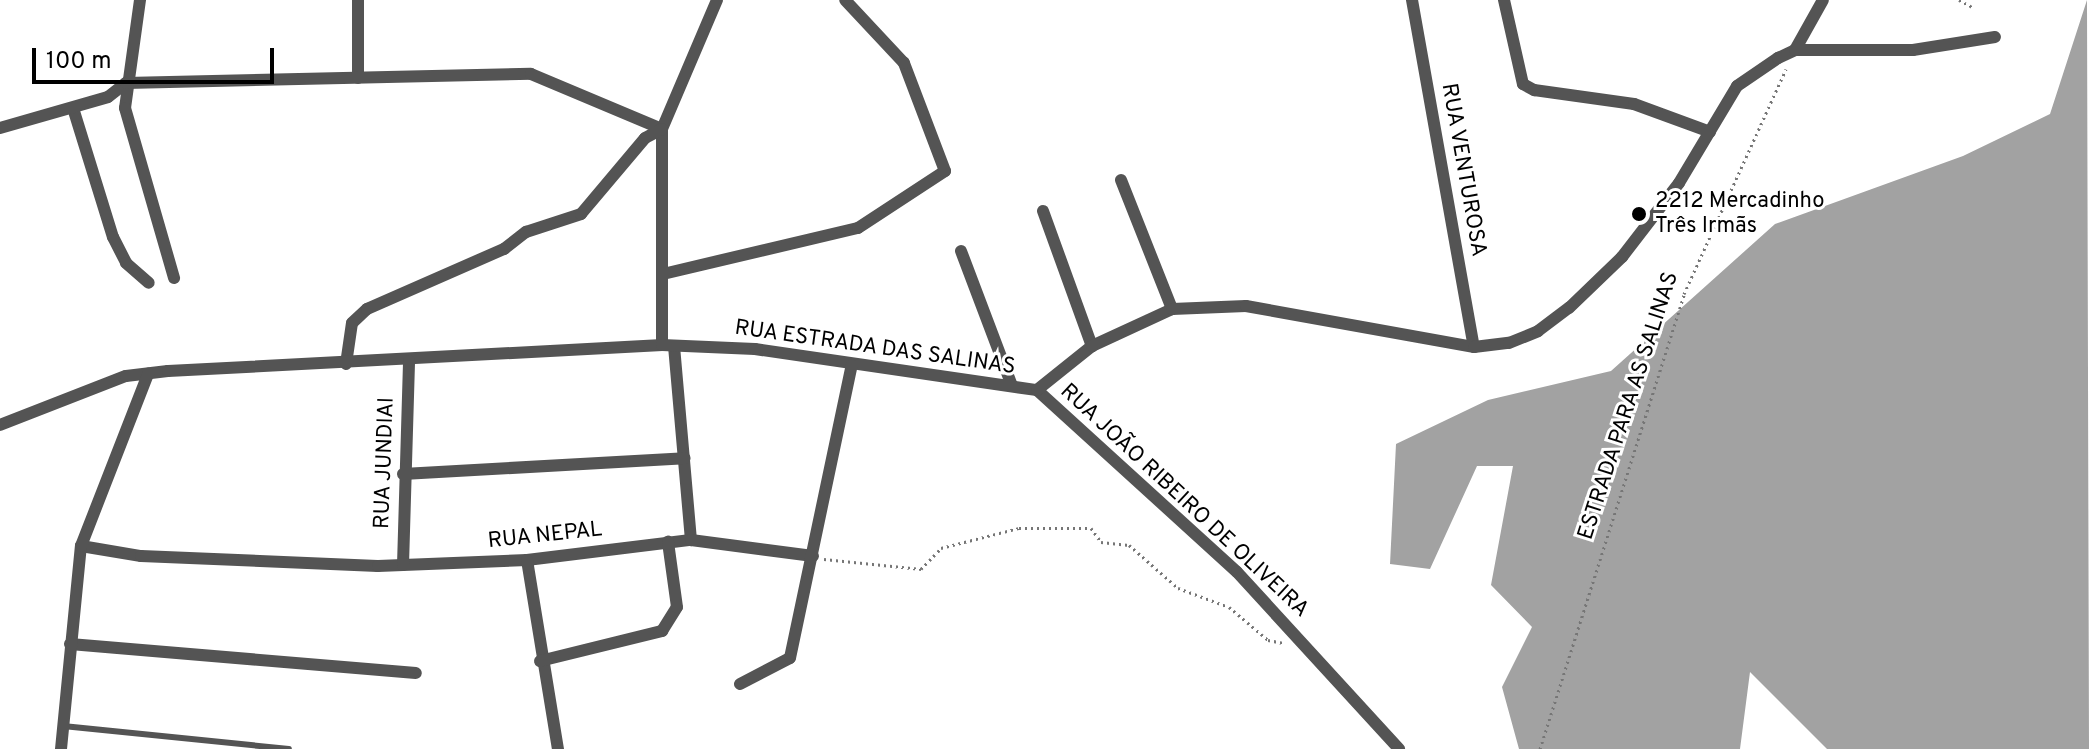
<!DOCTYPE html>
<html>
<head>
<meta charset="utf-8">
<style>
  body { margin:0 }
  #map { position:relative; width:2089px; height:749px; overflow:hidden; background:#fff; font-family:Overpass,sans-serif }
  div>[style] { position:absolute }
  .water>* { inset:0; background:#a2a2a2 }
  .path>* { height:3px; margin-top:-1.5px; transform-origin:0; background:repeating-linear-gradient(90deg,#767676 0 2px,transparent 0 6px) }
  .lane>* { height:6px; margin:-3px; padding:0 3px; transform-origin:3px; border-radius:3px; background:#545454 }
  .street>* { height:12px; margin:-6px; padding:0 6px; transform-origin:6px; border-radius:6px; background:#545454 }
  .dots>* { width:22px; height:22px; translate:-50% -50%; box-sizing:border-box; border:4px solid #fff; border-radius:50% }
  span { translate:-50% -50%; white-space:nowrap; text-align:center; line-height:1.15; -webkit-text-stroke:6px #fff; paint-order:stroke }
  .street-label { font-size:22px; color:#000 }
  .poi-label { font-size:22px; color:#000 }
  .left { translate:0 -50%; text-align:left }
  .scale { position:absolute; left:32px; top:48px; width:242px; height:36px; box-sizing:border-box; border:4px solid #000; border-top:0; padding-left:10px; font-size:24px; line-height:28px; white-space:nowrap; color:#000; -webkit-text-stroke:6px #fff; paint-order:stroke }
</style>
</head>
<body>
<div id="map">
  <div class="water">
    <i style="clip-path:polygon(2087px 0,2089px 749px,1827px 749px,1750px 672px,1740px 749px,1519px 749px,1502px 687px,1532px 627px,1491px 585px,1513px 466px,1477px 466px,1430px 569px,1390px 564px,1396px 444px,1488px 400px,1611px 371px,1775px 224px,1963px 156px,2050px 114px)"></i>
  </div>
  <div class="path">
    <i style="left:1959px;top:0;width:15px;rotate:28deg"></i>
    <i style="left:824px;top:559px;width:98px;rotate:5.9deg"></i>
    <i style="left:921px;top:569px;width:29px;rotate:-46deg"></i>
    <i style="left:941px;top:548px;width:81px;rotate:-14.4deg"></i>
    <i style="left:1019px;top:528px;width:72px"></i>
    <i style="left:1091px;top:528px;width:17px;rotate:54deg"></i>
    <i style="left:1101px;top:542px;width:28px;rotate:6deg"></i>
    <i style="left:1129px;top:545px;width:65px;rotate:41.3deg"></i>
    <i style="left:1178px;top:588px;width:54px;rotate:20.4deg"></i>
    <i style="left:1229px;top:607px;width:51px;rotate:40.2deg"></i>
    <i style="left:1268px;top:640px;width:16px;rotate:11deg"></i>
    <i style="left:1540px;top:749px;width:477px;rotate:-72.4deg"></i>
    <i style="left:1684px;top:294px;width:247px;rotate:-65.6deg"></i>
  </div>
  <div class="lane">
    <i style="left:63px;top:726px;width:227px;rotate:5.8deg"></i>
  </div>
  <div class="street">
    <i style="left:140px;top:0;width:109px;rotate:97.9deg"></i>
    <i style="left:125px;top:108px;width:177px;rotate:73.9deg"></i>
    <i style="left:1412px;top:0;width:352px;rotate:79.9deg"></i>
    <i style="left:1504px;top:0;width:86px;rotate:77.3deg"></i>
    <i style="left:1523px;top:84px;width:13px;rotate:29deg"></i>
    <i style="left:1534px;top:90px;width:101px;rotate:8deg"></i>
    <i style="left:1634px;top:104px;width:81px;rotate:20.2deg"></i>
    <i style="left:1795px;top:50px;width:57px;rotate:-60.8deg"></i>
    <i style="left:358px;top:78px;width:78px;rotate:-90deg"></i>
    <i style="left:73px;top:108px;width:135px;rotate:72.8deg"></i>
    <i style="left:113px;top:237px;width:29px;rotate:63deg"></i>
    <i style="left:126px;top:263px;width:30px;rotate:41deg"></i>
    <i style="left:0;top:128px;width:112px;rotate:-16deg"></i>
    <i style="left:108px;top:97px;width:23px;rotate:-38deg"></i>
    <i style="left:126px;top:83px;width:405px;rotate:-1.3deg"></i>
    <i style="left:531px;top:74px;width:142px;rotate:22.8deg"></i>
    <i style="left:1121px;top:180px;width:139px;rotate:68.4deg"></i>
    <i style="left:1043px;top:211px;width:144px;rotate:70.1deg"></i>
    <i style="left:961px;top:251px;width:144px;rotate:69.3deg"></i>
    <i style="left:663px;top:274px;width:200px;rotate:-13.3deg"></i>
    <i style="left:858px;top:228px;width:104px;rotate:-33.2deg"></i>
    <i style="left:945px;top:171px;width:116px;rotate:-110.8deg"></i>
    <i style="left:904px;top:63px;width:86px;rotate:-133.1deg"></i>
    <i style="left:662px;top:345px;width:216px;rotate:-90deg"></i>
    <i style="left:662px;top:129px;width:140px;rotate:-66.9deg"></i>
    <i style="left:674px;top:346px;width:195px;rotate:85deg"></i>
    <i style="left:346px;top:364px;width:41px;rotate:-81.7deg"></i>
    <i style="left:352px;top:323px;width:21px;rotate:-43deg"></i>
    <i style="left:367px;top:309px;width:150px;rotate:-23.7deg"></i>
    <i style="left:504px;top:249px;width:28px;rotate:-38deg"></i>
    <i style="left:526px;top:232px;width:58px;rotate:-18.1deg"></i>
    <i style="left:581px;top:214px;width:99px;rotate:-49.9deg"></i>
    <i style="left:645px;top:138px;width:19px;rotate:-28deg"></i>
    <i style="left:1037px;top:390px;width:270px;rotate:42.3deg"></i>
    <i style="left:1237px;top:572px;width:240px;rotate:47.5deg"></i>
    <i style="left:0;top:425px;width:135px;rotate:-21.3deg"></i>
    <i style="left:126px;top:376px;width:42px;rotate:-6.8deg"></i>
    <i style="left:168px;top:371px;width:495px;rotate:-3deg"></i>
    <i style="left:662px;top:345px;width:93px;rotate:2.5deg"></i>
    <i style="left:755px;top:349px;width:285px;rotate:8.3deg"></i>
    <i style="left:1037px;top:390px;width:70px;rotate:-38.7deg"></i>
    <i style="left:1092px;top:346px;width:88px;rotate:-24.8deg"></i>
    <i style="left:1172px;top:309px;width:74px;rotate:-2.3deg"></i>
    <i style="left:1246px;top:306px;width:232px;rotate:10.2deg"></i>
    <i style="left:1474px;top:347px;width:35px;rotate:-7deg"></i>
    <i style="left:1509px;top:343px;width:31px;rotate:-22deg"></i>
    <i style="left:1538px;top:331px;width:39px;rotate:-37deg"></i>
    <i style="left:1569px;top:308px;width:74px;rotate:-43.9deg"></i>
    <i style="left:1622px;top:257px;width:93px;rotate:-52.4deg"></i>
    <i style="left:1679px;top:183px;width:113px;rotate:-59.1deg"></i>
    <i style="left:1737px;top:86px;width:50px;rotate:-34.3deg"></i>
    <i style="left:1778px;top:58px;width:19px;rotate:-25deg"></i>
    <i style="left:1795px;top:50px;width:118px"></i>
    <i style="left:1913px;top:50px;width:83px;rotate:-9deg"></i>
    <i style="left:403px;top:474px;width:282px;rotate:-3.2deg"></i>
    <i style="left:81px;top:546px;width:61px;rotate:9.5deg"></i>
    <i style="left:141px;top:556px;width:237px;rotate:2.4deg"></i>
    <i style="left:378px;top:566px;width:149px;rotate:-2.3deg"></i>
    <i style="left:527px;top:560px;width:165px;rotate:-7deg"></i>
    <i style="left:691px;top:540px;width:123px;rotate:7.5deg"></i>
    <i style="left:527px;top:560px;width:192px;rotate:80.7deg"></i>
    <i style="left:403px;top:565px;width:204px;rotate:-88.3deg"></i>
    <i style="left:70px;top:644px;width:347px;rotate:4.8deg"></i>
    <i style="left:540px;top:661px;width:126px;rotate:-13.8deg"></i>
    <i style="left:662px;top:631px;width:28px;rotate:-58deg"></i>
    <i style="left:677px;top:607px;width:66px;rotate:-97.9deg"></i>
    <i style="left:740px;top:684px;width:56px;rotate:-27.5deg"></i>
    <i style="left:790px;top:658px;width:299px;rotate:-78.1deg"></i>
    <i style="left:61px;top:749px;width:204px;rotate:-84.4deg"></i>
    <i style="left:81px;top:546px;width:185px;rotate:-68.7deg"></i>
  </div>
  <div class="dots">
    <i style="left:1639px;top:214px;background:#000"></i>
  </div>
  <div class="street-label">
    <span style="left:1463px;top:170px;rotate:80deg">RUA VENTUROSA</span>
    <span style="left:875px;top:348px;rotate:8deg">RUA ESTRADA DAS SALINAS</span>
    <span style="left:1629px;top:406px;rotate:-72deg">ESTRADA PARA AS SALINAS</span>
    <span style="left:385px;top:463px;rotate:-88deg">RUA JUNDIAI</span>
    <span style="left:1184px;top:501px;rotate:43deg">RUA JOÃO RIBEIRO DE OLIVEIRA</span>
    <span style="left:545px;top:536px;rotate:-6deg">RUA NEPAL</span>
  </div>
  <div class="poi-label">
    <span class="left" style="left:1655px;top:214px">2212 Mercadinho<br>Três Irmãs</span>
  </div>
  <div class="scale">100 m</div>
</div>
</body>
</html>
